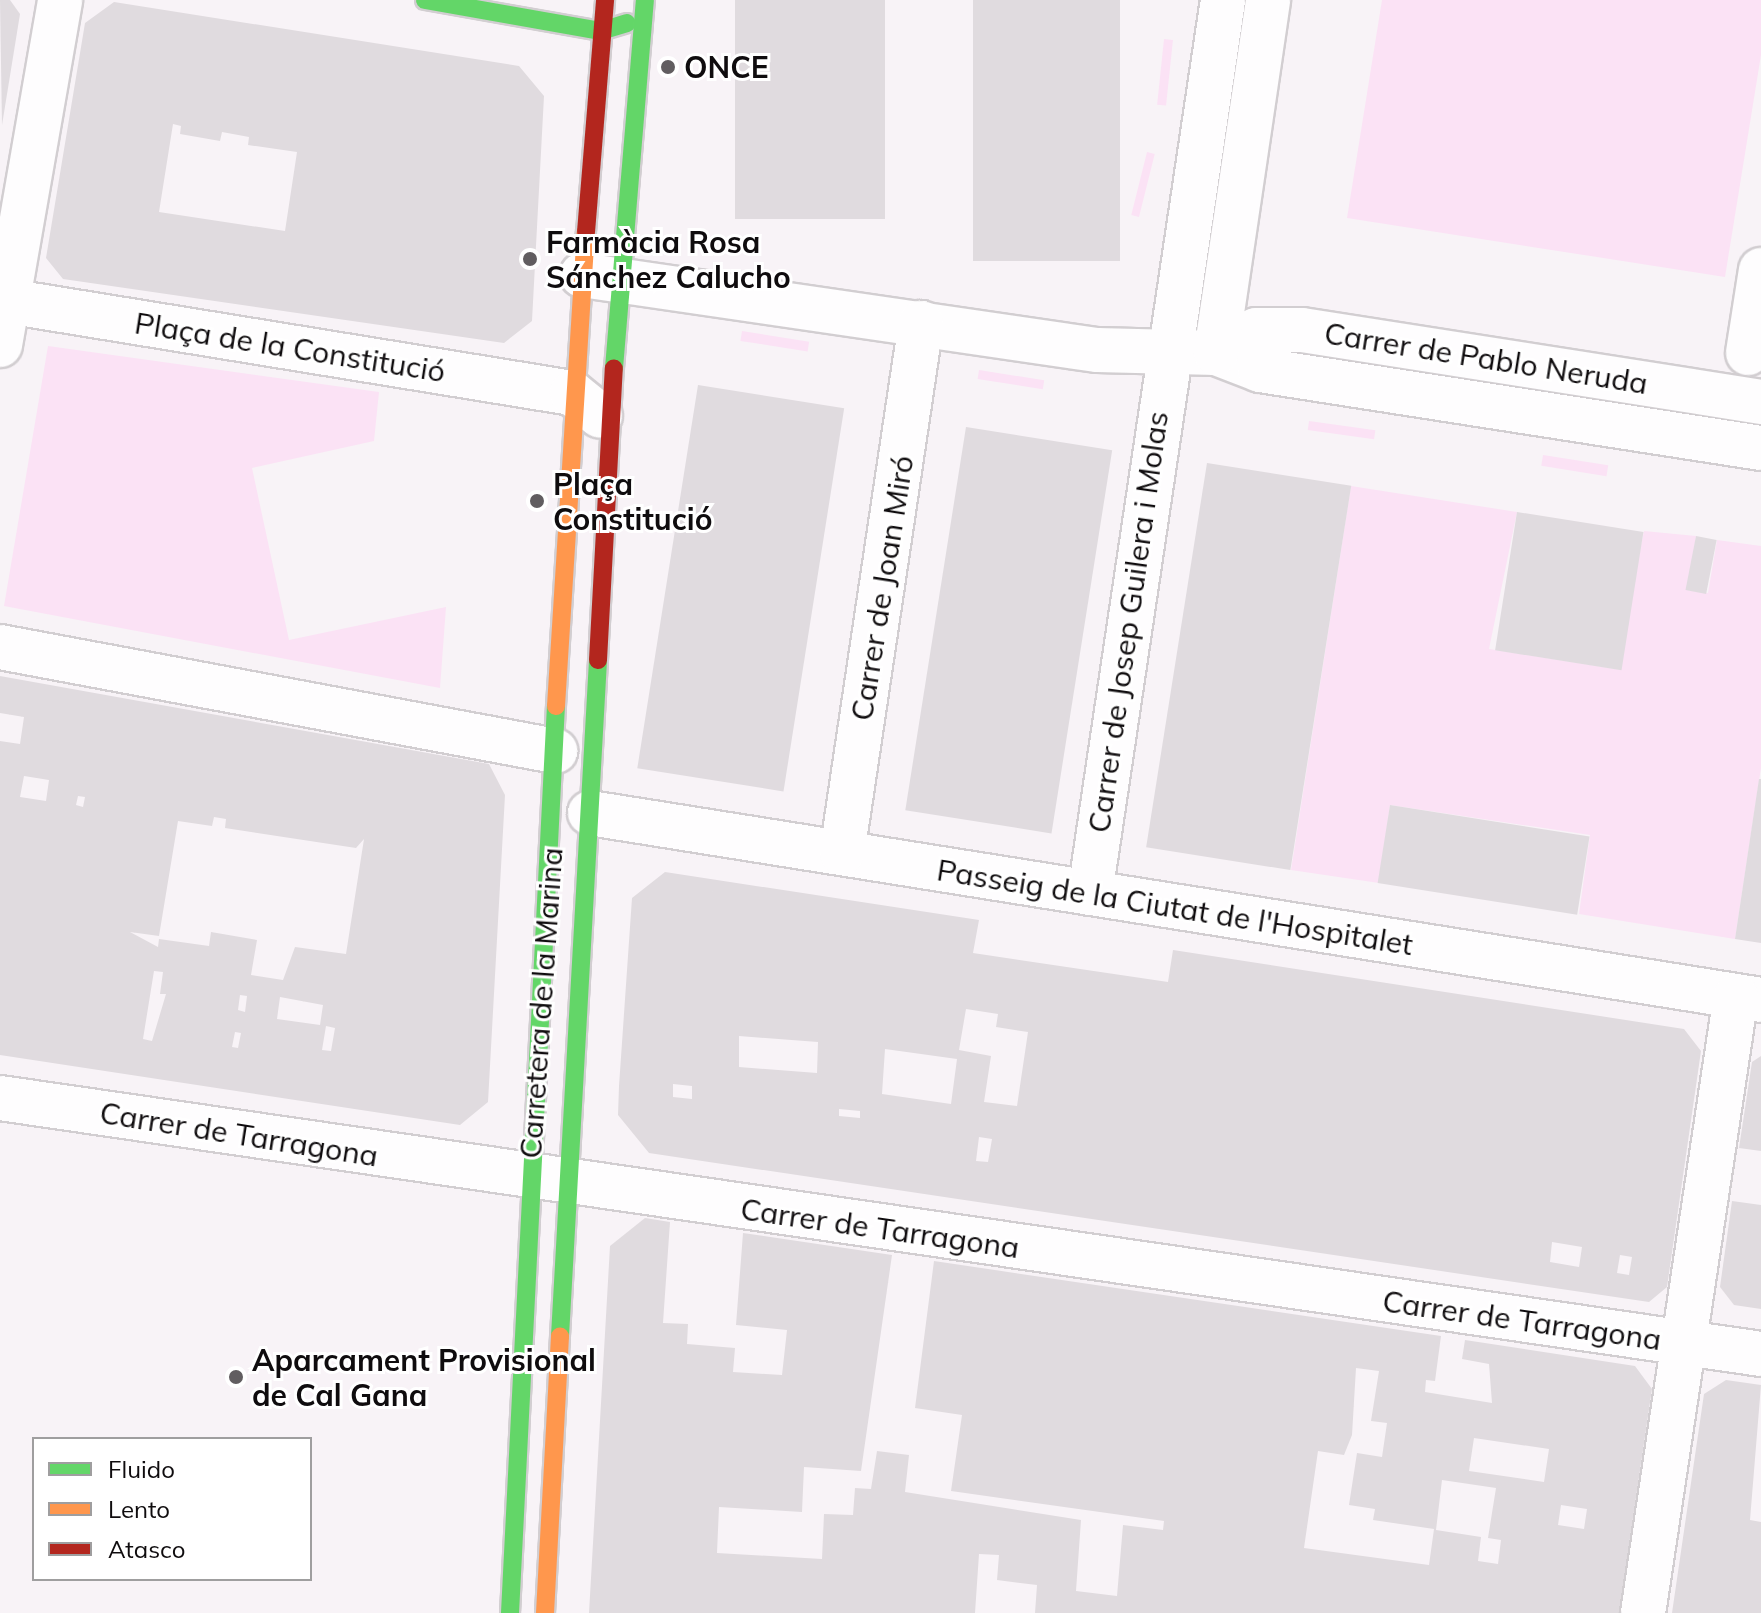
<!DOCTYPE html>
<html>
<head>
<meta charset="utf-8">
<style>
  body { margin:0 }
  #map { position:relative; width:1761px; height:1613px; overflow:hidden; background:#f8f3f7; font-family:Mulish,sans-serif }
  div>[style] { position:absolute }
  .green>* { inset:0; background:#fbe2f5; transform-origin:0 0 }
  .building>* { inset:0; background:#e0dbdf; transform-origin:0 0 }
  .roads { filter:drop-shadow(2px 0 #d2ced1) drop-shadow(-2px 0 #d2ced1) drop-shadow(0 2px #d2ced1) drop-shadow(0 -2px #d2ced1) }
  .street>* { height:44px; margin:-22px; padding:0 22px; transform-origin:22px; border-radius:22px; background:#fefdfe }
  .fast>* { height:18px; margin:-9px; padding:0 9px; transform-origin:9px; border-radius:9px; background:#63d668 }
  .slow>* { height:18px; margin:-9px; padding:0 9px; transform-origin:9px; border-radius:9px; background:#ff974d }
  .jam>* { height:18px; margin:-9px; padding:0 9px; transform-origin:9px; border-radius:9px; background:#b3261e }
  .dots>* { width:22px; height:22px; translate:-50% -50%; box-sizing:border-box; border:4px solid #fff; border-radius:50% }
  span { translate:-50% -50%; white-space:nowrap; text-align:center; line-height:1.15; -webkit-text-stroke:6px #fff; paint-order:stroke }
  .poi-label { font-size:30px; color:#0f0c0e; font-weight:700 }
  .left { translate:0 -50%; text-align:left }
  .street-label { font-size:30px; color:#0f0c0e }
  .legend { position:absolute; left:32px; top:1437px; width:280px; height:144px; box-sizing:border-box; background:#fff; border:2px solid #9f9e9f; margin:0; padding:10px 14px; list-style:none; font-size:24px; color:#0f0c0e }
  .legend li { display:flex; align-items:center; gap:16px; height:40px }
  .legend b { width:40px; border:2px solid #9f9e9f }
</style>
</head>
<body>
<div id="map">
  <div class="green">
    <i style="clip-path:polygon(1382px 0,1761px 0,1761px 55px,1725px 277px,1347px 218px)"></i>
    <i style="left:1164px;top:39px;width:9px;height:66px;rotate:6deg"></i>
    <i style="left:1147px;top:152px;width:8px;height:65px;rotate:14deg"></i>
    <i style="left:742px;top:331px;width:68px;height:10px;rotate:9deg"></i>
    <i style="clip-path:polygon(48px 346px,379px 392px,374px 441px,252px 468px,289px 640px,446px 607px,440px 688px,4px 606px)"></i>
    <i style="left:979px;top:370px;width:66px;height:9px;rotate:9deg"></i>
    <i style="left:1309px;top:421px;width:67px;height:9px;rotate:8deg"></i>
    <i style="left:1543px;top:455px;width:66px;height:11px;rotate:9deg"></i>
    <i style="clip-path:polygon(1351px 486px,1517px 512px,1489px 649px,1616px 669px,1644px 531px,1696px 536px,1688px 590px,1708px 593px,1717px 540px,1761px 546px,1761px 768px,1735px 939px,1579px 914px,1590px 835px,1390px 805px,1379px 883px,1291px 870px)"></i>
  </div>
  <div class="building">
    <i style="clip-path:polygon(0 0,10px 0,20px 14px,2px 125px)"></i>
    <i style="left:735px;top:0;width:150px;height:219px"></i>
    <i style="left:973px;top:0;width:147px;height:261px"></i>
    <i style="clip-path:polygon(evenodd,114px 2px,519px 66px,544px 96px,532px 321px,504px 343px,63px 279px,46px 258px,85px 23px,114px 2px,173px 124px,181px 126px,180px 134px,220px 141px,222px 132px,249px 137px,248px 145px,297px 152px,285px 231px,159px 212px,173px 124px)"></i>
    <i style="left:698px;top:385px;width:148px;height:388px;rotate:9deg"></i>
    <i style="left:966px;top:427px;width:148px;height:388px;rotate:9deg"></i>
    <i style="left:1207px;top:463px;width:146px;height:389px;rotate:9deg"></i>
    <i style="left:1517px;top:512px;width:128px;height:140px;rotate:9deg"></i>
    <i style="left:1696px;top:536px;width:21px;height:55px;rotate:11deg"></i>
    <i style="clip-path:polygon(evenodd,0 676px,489px 764px,505px 795px,488px 1102px,460px 1125px,0 1055px,0 741px,20px 744px,24px 717px,0 713px,0 676px,24px 776px,49px 780px,46px 801px,20px 797px,24px 776px,0 676px,78px 796px,85px 797px,83px 807px,76px 805px,78px 796px,0 676px,214px 817px,226px 819px,225px 828px,356px 848px,364px 839px,346px 954px,295px 947px,283px 980px,251px 975px,257px 940px,211px 932px,209px 946px,159px 939px,158px 947px,130px 932px,159px 936px,178px 821px,212px 826px,214px 817px,0 676px,154px 971px,163px 972px,160px 994px,166px 994px,152px 1041px,143px 1039px,154px 971px,0 676px,240px 995px,247px 996px,245px 1012px,238px 1010px,240px 995px,0 676px,280px 997px,323px 1005px,320px 1025px,277px 1019px,280px 997px,0 676px,326px 1026px,335px 1028px,331px 1051px,322px 1050px,326px 1026px,0 676px,235px 1032px,241px 1033px,238px 1048px,232px 1047px,235px 1032px)"></i>
    <i style="clip-path:polygon(1759px 779px,1761px 779px,1761px 943px,1735px 939px)"></i>
    <i style="left:1390px;top:805px;width:202px;height:79px;rotate:9deg"></i>
    <i style="clip-path:polygon(evenodd,665px 872px,979px 920px,973px 953px,1168px 982px,1173px 950px,1684px 1029px,1701px 1051px,1667px 1287px,1649px 1302px,649px 1153px,618px 1115px,619px 1086px,632px 898px,665px 872px,966px 1009px,998px 1014px,996px 1027px,1028px 1032px,1017px 1106px,984px 1102px,991px 1056px,959px 1050px,966px 1009px,665px 872px,739px 1036px,818px 1042px,817px 1073px,739px 1067px,739px 1036px,665px 872px,885px 1049px,957px 1059px,951px 1104px,882px 1094px,885px 1049px,665px 872px,673px 1084px,692px 1086px,692px 1099px,673px 1097px,673px 1084px,665px 872px,839px 1109px,860px 1111px,860px 1118px,839px 1116px,839px 1109px,665px 872px,979px 1137px,992px 1139px,988px 1162px,976px 1161px,979px 1137px,665px 872px,1552px 1242px,1582px 1247px,1579px 1267px,1550px 1262px,1552px 1242px,665px 872px,1620px 1255px,1632px 1257px,1629px 1275px,1617px 1273px,1620px 1255px)"></i>
    <i style="clip-path:polygon(1761px 1056px,1761px 1151px,1739px 1148px,1752px 1062px)"></i>
    <i style="clip-path:polygon(1732px 1201px,1761px 1205px,1761px 1309px,1734px 1305px,1720px 1287px)"></i>
    <i style="clip-path:polygon(evenodd,645px 1218px,670px 1222px,663px 1323px,688px 1324px,687px 1344px,735px 1348px,733px 1372px,782px 1375px,787px 1330px,736px 1325px,743px 1233px,892px 1255px,861px 1471px,804px 1467px,802px 1512px,719px 1507px,717px 1553px,822px 1559px,824px 1514px,853px 1515px,855px 1488px,871px 1489px,877px 1451px,909px 1455px,905px 1492px,1081px 1520px,1076px 1591px,1117px 1596px,1123px 1525px,1163px 1530px,1164px 1521px,951px 1491px,962px 1415px,915px 1408px,934px 1261px,1441px 1336px,1435px 1381px,1426px 1380px,1425px 1392px,1492px 1403px,1489px 1364px,1462px 1359px,1465px 1340px,1635px 1366px,1652px 1389px,1619px 1613px,1035px 1613px,1037px 1585px,997px 1580px,999px 1555px,979px 1554px,975px 1613px,589px 1613px,610px 1246px,645px 1218px,1356px 1368px,1379px 1371px,1371px 1421px,1387px 1423px,1382px 1457px,1357px 1453px,1349px 1505px,1375px 1509px,1373px 1520px,1434px 1529px,1429px 1565px,1304px 1548px,1318px 1451px,1344px 1455px,1352px 1435px,1356px 1368px,645px 1218px,1474px 1438px,1549px 1449px,1544px 1482px,1469px 1471px,1474px 1438px,645px 1218px,1442px 1480px,1496px 1488px,1488px 1538px,1501px 1540px,1498px 1564px,1478px 1561px,1481px 1537px,1436px 1530px,1442px 1480px,645px 1218px,1561px 1505px,1587px 1509px,1584px 1529px,1558px 1525px,1561px 1505px)"></i>
    <i style="clip-path:polygon(1726px 1380px,1761px 1385px,1750px 1520px,1761px 1522px,1761px 1613px,1672px 1613px,1704px 1394px)"></i>
  </div>
  <div class="roads">
    <div class="street">
      <i style="left:582px;top:275px;width:520px;rotate:8.29deg"></i>
      <i style="left:1097px;top:350px;width:119px;rotate:1.4deg"></i>
      <i style="left:1216px;top:353px;width:47px;rotate:21.1deg"></i>
      <i style="left:1260px;top:370px;width:507px;rotate:8.85deg"></i>
      <i style="left:7px;top:301px;width:572px;rotate:9.25deg"></i>
      <i style="left:572px;top:393px;width:36px;rotate:39deg"></i>
      <i style="left:0;top:345px;width:350px;rotate:-80.1deg"></i>
      <i style="left:1216px;top:353px;width:46px;rotate:-29.9deg"></i>
      <i style="left:1256px;top:330px;width:46px"></i>
      <i style="left:1302px;top:330px;width:465px;rotate:8.9deg"></i>
      <i style="left:1216px;top:353px;width:357px;rotate:-81.6deg"></i>
      <i style="left:1748px;top:353px;width:84px;rotate:-81.1deg"></i>
      <i style="left:0;top:647px;width:565px;rotate:10.61deg"></i>
      <i style="left:590px;top:813px;width:1186px;rotate:9.07deg"></i>
      <i style="left:842px;top:853px;width:536px;rotate:-81.52deg"></i>
      <i style="left:1090px;top:893px;width:903px;rotate:-81.53deg"></i>
      <i style="left:0;top:1098px;width:1780px;rotate:8.27deg"></i>
      <i style="left:1643px;top:1613px;width:624px;rotate:-81.43deg"></i>
    </div>
    <div class="fast">
      <i style="left:425px;top:0;width:179px;rotate:10deg"></i>
      <i style="left:601px;top:31px;width:27px;rotate:-17deg"></i>
      <i style="left:614px;top:368px;width:369px;rotate:-85.2deg"></i>
      <i style="left:560px;top:1336px;width:677px;rotate:-86.78deg"></i>
      <i style="left:510px;top:1613px;width:908px;rotate:-87.1deg"></i>
    </div>
    <div class="slow">
      <i style="left:556px;top:706px;width:475px;rotate:-86.4deg"></i>
      <i style="left:545px;top:1613px;width:277px;rotate:-86.9deg"></i>
    </div>
    <div class="jam">
      <i style="left:586px;top:232px;width:233px;rotate:-85.3deg"></i>
      <i style="left:598px;top:660px;width:292px;rotate:-86.9deg"></i>
    </div>
  </div>
  <div class="dots">
    <i style="left:668px;top:67px;background:#615d60"></i>
    <i style="left:530px;top:259px;background:#615d60"></i>
    <i style="left:537px;top:501px;background:#615d60"></i>
    <i style="left:236px;top:1377px;background:#615d60"></i>
  </div>
  <div class="poi-label">
    <span class="left" style="left:684px;top:67px">ONCE</span>
    <span class="left" style="left:546px;top:259px">Farmàcia Rosa<br>Sánchez Calucho</span>
    <span class="left" style="left:553px;top:501px">Plaça<br>Constitució</span>
    <span class="left" style="left:252px;top:1377px">Aparcament Provisional<br>de Cal Gana</span>
  </div>
  <div class="street-label">
    <span style="left:290px;top:347px;rotate:9deg">Plaça de la Constitució</span>
    <span style="left:1486px;top:358px;rotate:9deg">Carrer de Pablo Neruda</span>
    <span style="left:882px;top:588px;rotate:-81deg">Carrer de Joan Miró</span>
    <span style="left:1128px;top:622px;rotate:-82deg">Carrer de Josep Guilera i Molas</span>
    <span style="left:1175px;top:907px;rotate:9deg">Passeig de la Ciutat de l'Hospitalet</span>
    <span style="left:541px;top:1003px;rotate:-86deg">Carretera de la Marina</span>
    <span style="left:239px;top:1134px;rotate:9deg">Carrer de Tarragona</span>
    <span style="left:880px;top:1228px;rotate:8deg">Carrer de Tarragona</span>
    <span style="left:1522px;top:1320px;rotate:8deg">Carrer de Tarragona</span>
  </div>
  <ul class="legend">
  <li><b style="height:10px;background:#63d668"></b>Fluido</li>
  <li><b style="height:10px;background:#ff974d"></b>Lento</li>
  <li><b style="height:10px;background:#b3261e"></b>Atasco</li>
  </ul>
</div>
</body>
</html>
